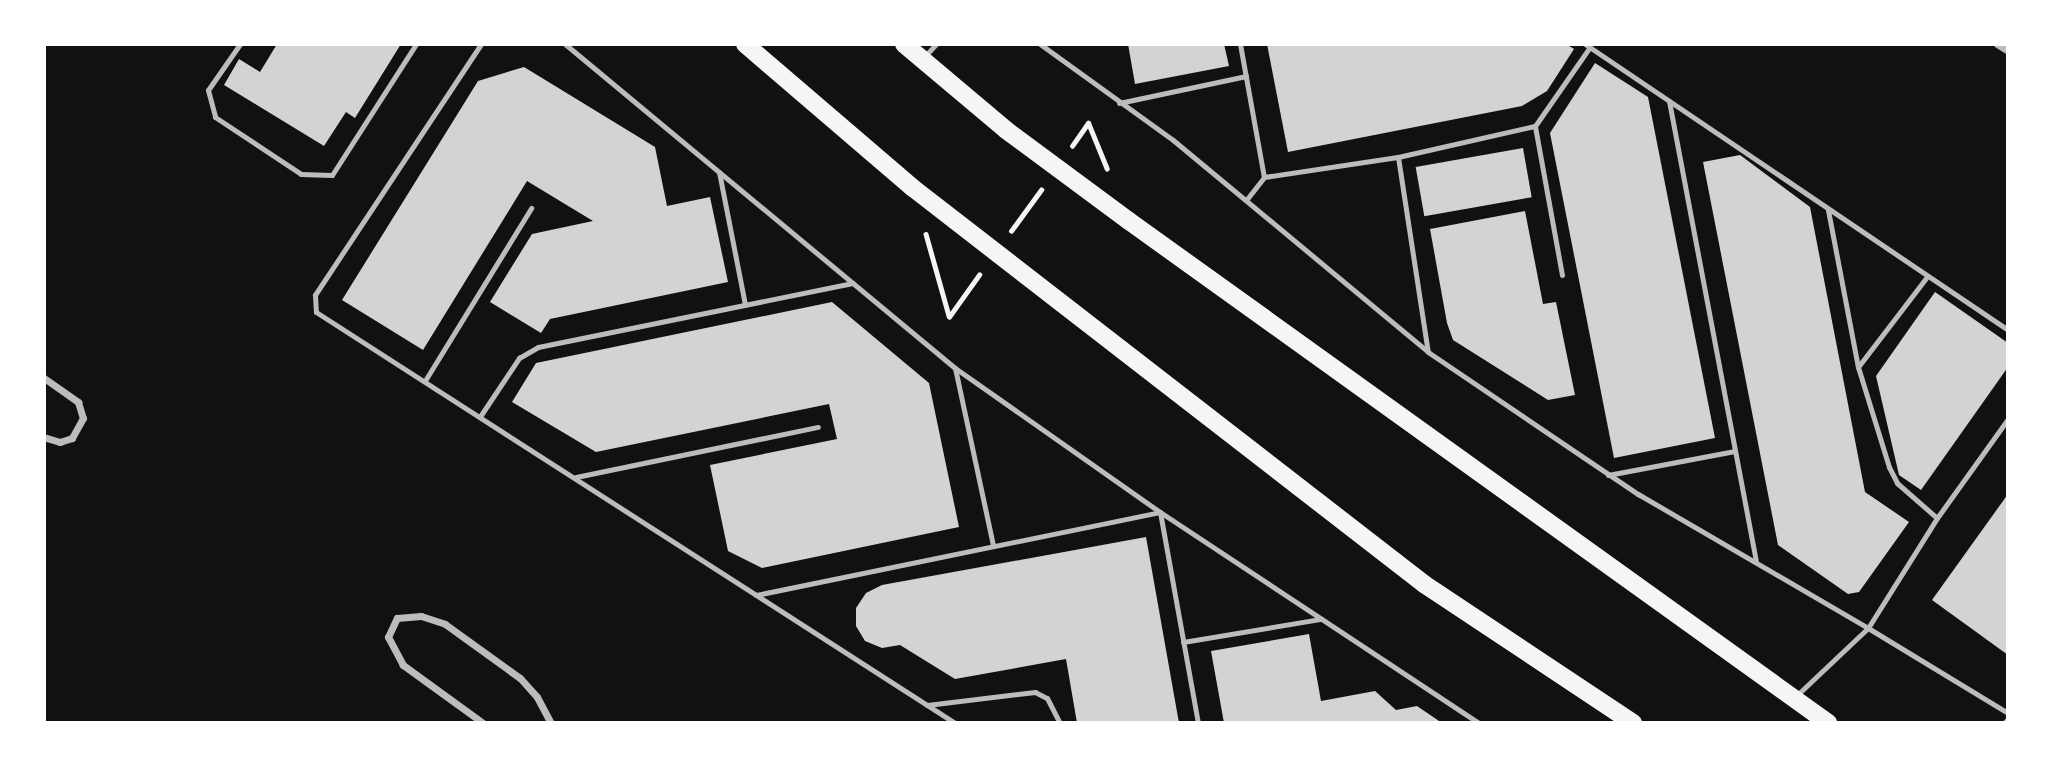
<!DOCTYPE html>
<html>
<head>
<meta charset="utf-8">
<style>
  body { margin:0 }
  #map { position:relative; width:2052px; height:767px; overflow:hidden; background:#111; font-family:Quicksand,sans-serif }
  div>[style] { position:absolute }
  .building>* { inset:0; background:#d3d3d3; transform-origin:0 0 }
  .path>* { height:4.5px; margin:-2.25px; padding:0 2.25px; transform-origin:2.25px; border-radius:2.25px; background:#f5f5f5 }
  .service>* { height:5px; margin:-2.5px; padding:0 2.5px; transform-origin:2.5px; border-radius:2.5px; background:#bcbcbc }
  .minor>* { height:7px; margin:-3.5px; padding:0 3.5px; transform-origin:3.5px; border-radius:3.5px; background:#bcbcbc }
  .primary>* { height:18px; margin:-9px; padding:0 9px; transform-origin:9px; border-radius:9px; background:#f5f5f5 }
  span { translate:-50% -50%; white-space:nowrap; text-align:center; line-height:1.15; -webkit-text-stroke:6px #fff; paint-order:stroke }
  .frame { position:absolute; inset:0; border:46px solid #fff; pointer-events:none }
</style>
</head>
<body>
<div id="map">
  <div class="building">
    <i style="clip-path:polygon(277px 44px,401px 44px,355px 118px,346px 112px,324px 146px,224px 85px,239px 59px,260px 72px)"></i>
    <i style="clip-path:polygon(1128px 44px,1224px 44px,1229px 66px,1135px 84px)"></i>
    <i style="clip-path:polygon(1267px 44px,1566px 44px,1574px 49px,1547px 91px,1522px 106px,1288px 152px)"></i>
    <i style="clip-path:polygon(1595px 63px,1648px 97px,1715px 438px,1614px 458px,1550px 133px)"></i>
    <i style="clip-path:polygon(524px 67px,655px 147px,667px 206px,710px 197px,728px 282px,550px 319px,541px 333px,490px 302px,532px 234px,593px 221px,527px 181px,423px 350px,342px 300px,478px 81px)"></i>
    <i style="left:1523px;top:148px;width:50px;height:109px;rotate:80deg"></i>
    <i style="clip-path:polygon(1740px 155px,1810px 207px,1865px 492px,1909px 522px,1859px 592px,1848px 594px,1778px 545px,1703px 162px)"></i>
    <i style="clip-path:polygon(1525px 211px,1543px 304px,1556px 302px,1575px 395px,1548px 400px,1453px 340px,1447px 323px,1430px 229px)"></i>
    <i style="clip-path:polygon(1935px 292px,2008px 343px,2008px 367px,1921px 490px,1899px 475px,1876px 376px)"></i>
    <i style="clip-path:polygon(832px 302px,929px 383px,959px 527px,762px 568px,728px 551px,710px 465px,837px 439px,829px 404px,596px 452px,512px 402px,536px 363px)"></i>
    <i style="clip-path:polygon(2008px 494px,2008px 655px,1932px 600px)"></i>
    <i style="clip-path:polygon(1146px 537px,1179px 723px,1077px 723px,1066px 659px,955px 679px,900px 645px,882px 648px,865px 641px,856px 626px,856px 608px,866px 593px,882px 585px)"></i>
    <i style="clip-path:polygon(1309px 634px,1321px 701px,1375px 691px,1396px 710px,1417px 706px,1442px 723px,1224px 723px,1211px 651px)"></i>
  </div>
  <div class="path">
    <i style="left:1089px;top:124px;width:48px;rotate:67.8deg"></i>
    <i style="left:1072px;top:146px;width:28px;rotate:-55deg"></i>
    <i style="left:1011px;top:231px;width:51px;rotate:-53.8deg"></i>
    <i style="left:926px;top:234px;width:85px;rotate:74.3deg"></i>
    <i style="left:949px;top:317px;width:52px;rotate:-54.5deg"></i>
  </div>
  <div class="service">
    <i style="left:240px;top:44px;width:56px;rotate:124.8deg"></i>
    <i style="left:208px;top:90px;width:28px;rotate:75deg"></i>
    <i style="left:215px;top:117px;width:103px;rotate:33.5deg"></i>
    <i style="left:301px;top:174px;width:31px;rotate:2deg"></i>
    <i style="left:332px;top:175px;width:156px;rotate:-57.3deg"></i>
    <i style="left:481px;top:44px;width:301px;rotate:123.5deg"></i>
    <i style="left:315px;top:295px;width:17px;rotate:87deg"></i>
    <i style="left:316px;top:312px;width:760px;rotate:32.75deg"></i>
    <i style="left:565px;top:44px;width:507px;rotate:39.72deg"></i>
    <i style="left:955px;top:368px;width:251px;rotate:35.1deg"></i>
    <i style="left:1160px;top:512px;width:382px;rotate:33.5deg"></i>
    <i style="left:1040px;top:44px;width:164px;rotate:35.8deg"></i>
    <i style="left:1173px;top:140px;width:332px;rotate:39.7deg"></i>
    <i style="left:1428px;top:352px;width:254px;rotate:34.1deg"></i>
    <i style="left:1638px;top:494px;width:266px;rotate:30.2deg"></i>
    <i style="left:1868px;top:628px;width:130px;rotate:-57.9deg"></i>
    <i style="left:1937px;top:518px;width:122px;rotate:-54.4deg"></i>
    <i style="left:1240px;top:44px;width:135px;rotate:79.8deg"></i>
    <i style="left:1264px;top:177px;width:135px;rotate:-8.5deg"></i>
    <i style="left:1398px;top:157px;width:140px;rotate:-12.8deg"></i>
    <i style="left:1585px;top:44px;width:511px;rotate:34.06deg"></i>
    <i style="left:924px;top:57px;width:18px;rotate:-47deg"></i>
    <i style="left:1669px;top:101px;width:467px;rotate:79.3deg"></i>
    <i style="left:1119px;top:103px;width:130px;rotate:-12deg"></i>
    <i style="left:1398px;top:157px;width:197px;rotate:81.3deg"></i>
    <i style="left:719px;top:172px;width:135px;rotate:78.9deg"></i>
    <i style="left:1247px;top:199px;width:28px;rotate:-52deg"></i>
    <i style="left:1828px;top:210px;width:160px;rotate:79.2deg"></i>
    <i style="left:1858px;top:367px;width:105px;rotate:72.8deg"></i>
    <i style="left:1889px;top:467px;width:18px;rotate:63deg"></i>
    <i style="left:1897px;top:483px;width:53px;rotate:41.2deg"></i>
    <i style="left:1562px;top:275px;width:151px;rotate:-100.3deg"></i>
    <i style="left:1535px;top:126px;width:96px;rotate:-55.2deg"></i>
    <i style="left:1858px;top:367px;width:112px;rotate:-52.6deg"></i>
    <i style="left:955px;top:368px;width:182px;rotate:77.9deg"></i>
    <i style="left:426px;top:379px;width:201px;rotate:-58.4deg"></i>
    <i style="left:481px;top:415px;width:69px;rotate:-56.3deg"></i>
    <i style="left:519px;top:358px;width:22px;rotate:-30deg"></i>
    <i style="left:538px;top:347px;width:321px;rotate:-11.5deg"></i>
    <i style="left:1608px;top:475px;width:129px;rotate:-10.7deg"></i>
    <i style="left:576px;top:477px;width:247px;rotate:-11.7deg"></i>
    <i style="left:756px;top:595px;width:412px;rotate:-11.6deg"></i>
    <i style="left:1160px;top:512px;width:214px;rotate:79.8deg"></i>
    <i style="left:1183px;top:642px;width:140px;rotate:-9.5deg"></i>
    <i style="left:1796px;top:696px;width:99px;rotate:-43.4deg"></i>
    <i style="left:1868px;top:628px;width:164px;rotate:31.3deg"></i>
    <i style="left:927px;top:705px;width:109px;rotate:-6.9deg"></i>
    <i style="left:1035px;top:692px;width:13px;rotate:27deg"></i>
    <i style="left:1047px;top:698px;width:28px;rotate:63deg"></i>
    <i style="left:2004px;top:723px;width:6px;rotate:-45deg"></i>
  </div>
  <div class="minor">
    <i style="left:1997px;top:44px;width:13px;rotate:32deg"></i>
    <i style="left:44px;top:378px;width:42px;rotate:35.2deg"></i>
    <i style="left:78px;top:402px;width:17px;rotate:73deg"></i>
    <i style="left:83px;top:418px;width:23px;rotate:119deg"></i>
    <i style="left:72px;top:438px;width:13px;rotate:162deg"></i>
    <i style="left:60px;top:442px;width:17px;rotate:-163deg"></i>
    <i style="left:483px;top:723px;width:99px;rotate:-144.1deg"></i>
    <i style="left:403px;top:665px;width:32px;rotate:-118deg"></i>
    <i style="left:388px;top:637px;width:21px;rotate:-65deg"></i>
    <i style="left:397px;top:618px;width:24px;rotate:-5deg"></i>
    <i style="left:421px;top:616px;width:25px;rotate:18deg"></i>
    <i style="left:445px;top:624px;width:92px;rotate:35.8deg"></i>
    <i style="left:520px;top:678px;width:25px;rotate:48deg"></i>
    <i style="left:537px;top:697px;width:30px;rotate:62deg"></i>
  </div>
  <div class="primary">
    <i style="left:745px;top:44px;width:221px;rotate:40.6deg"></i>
    <i style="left:913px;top:188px;width:646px;rotate:37.77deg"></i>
    <i style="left:1424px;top:584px;width:251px;rotate:33.6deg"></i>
    <i style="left:904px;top:44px;width:133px;rotate:40.1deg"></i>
    <i style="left:1006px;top:130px;width:153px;rotate:36.5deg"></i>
    <i style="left:1129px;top:221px;width:861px;rotate:35.68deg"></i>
  </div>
  <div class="frame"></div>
</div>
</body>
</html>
